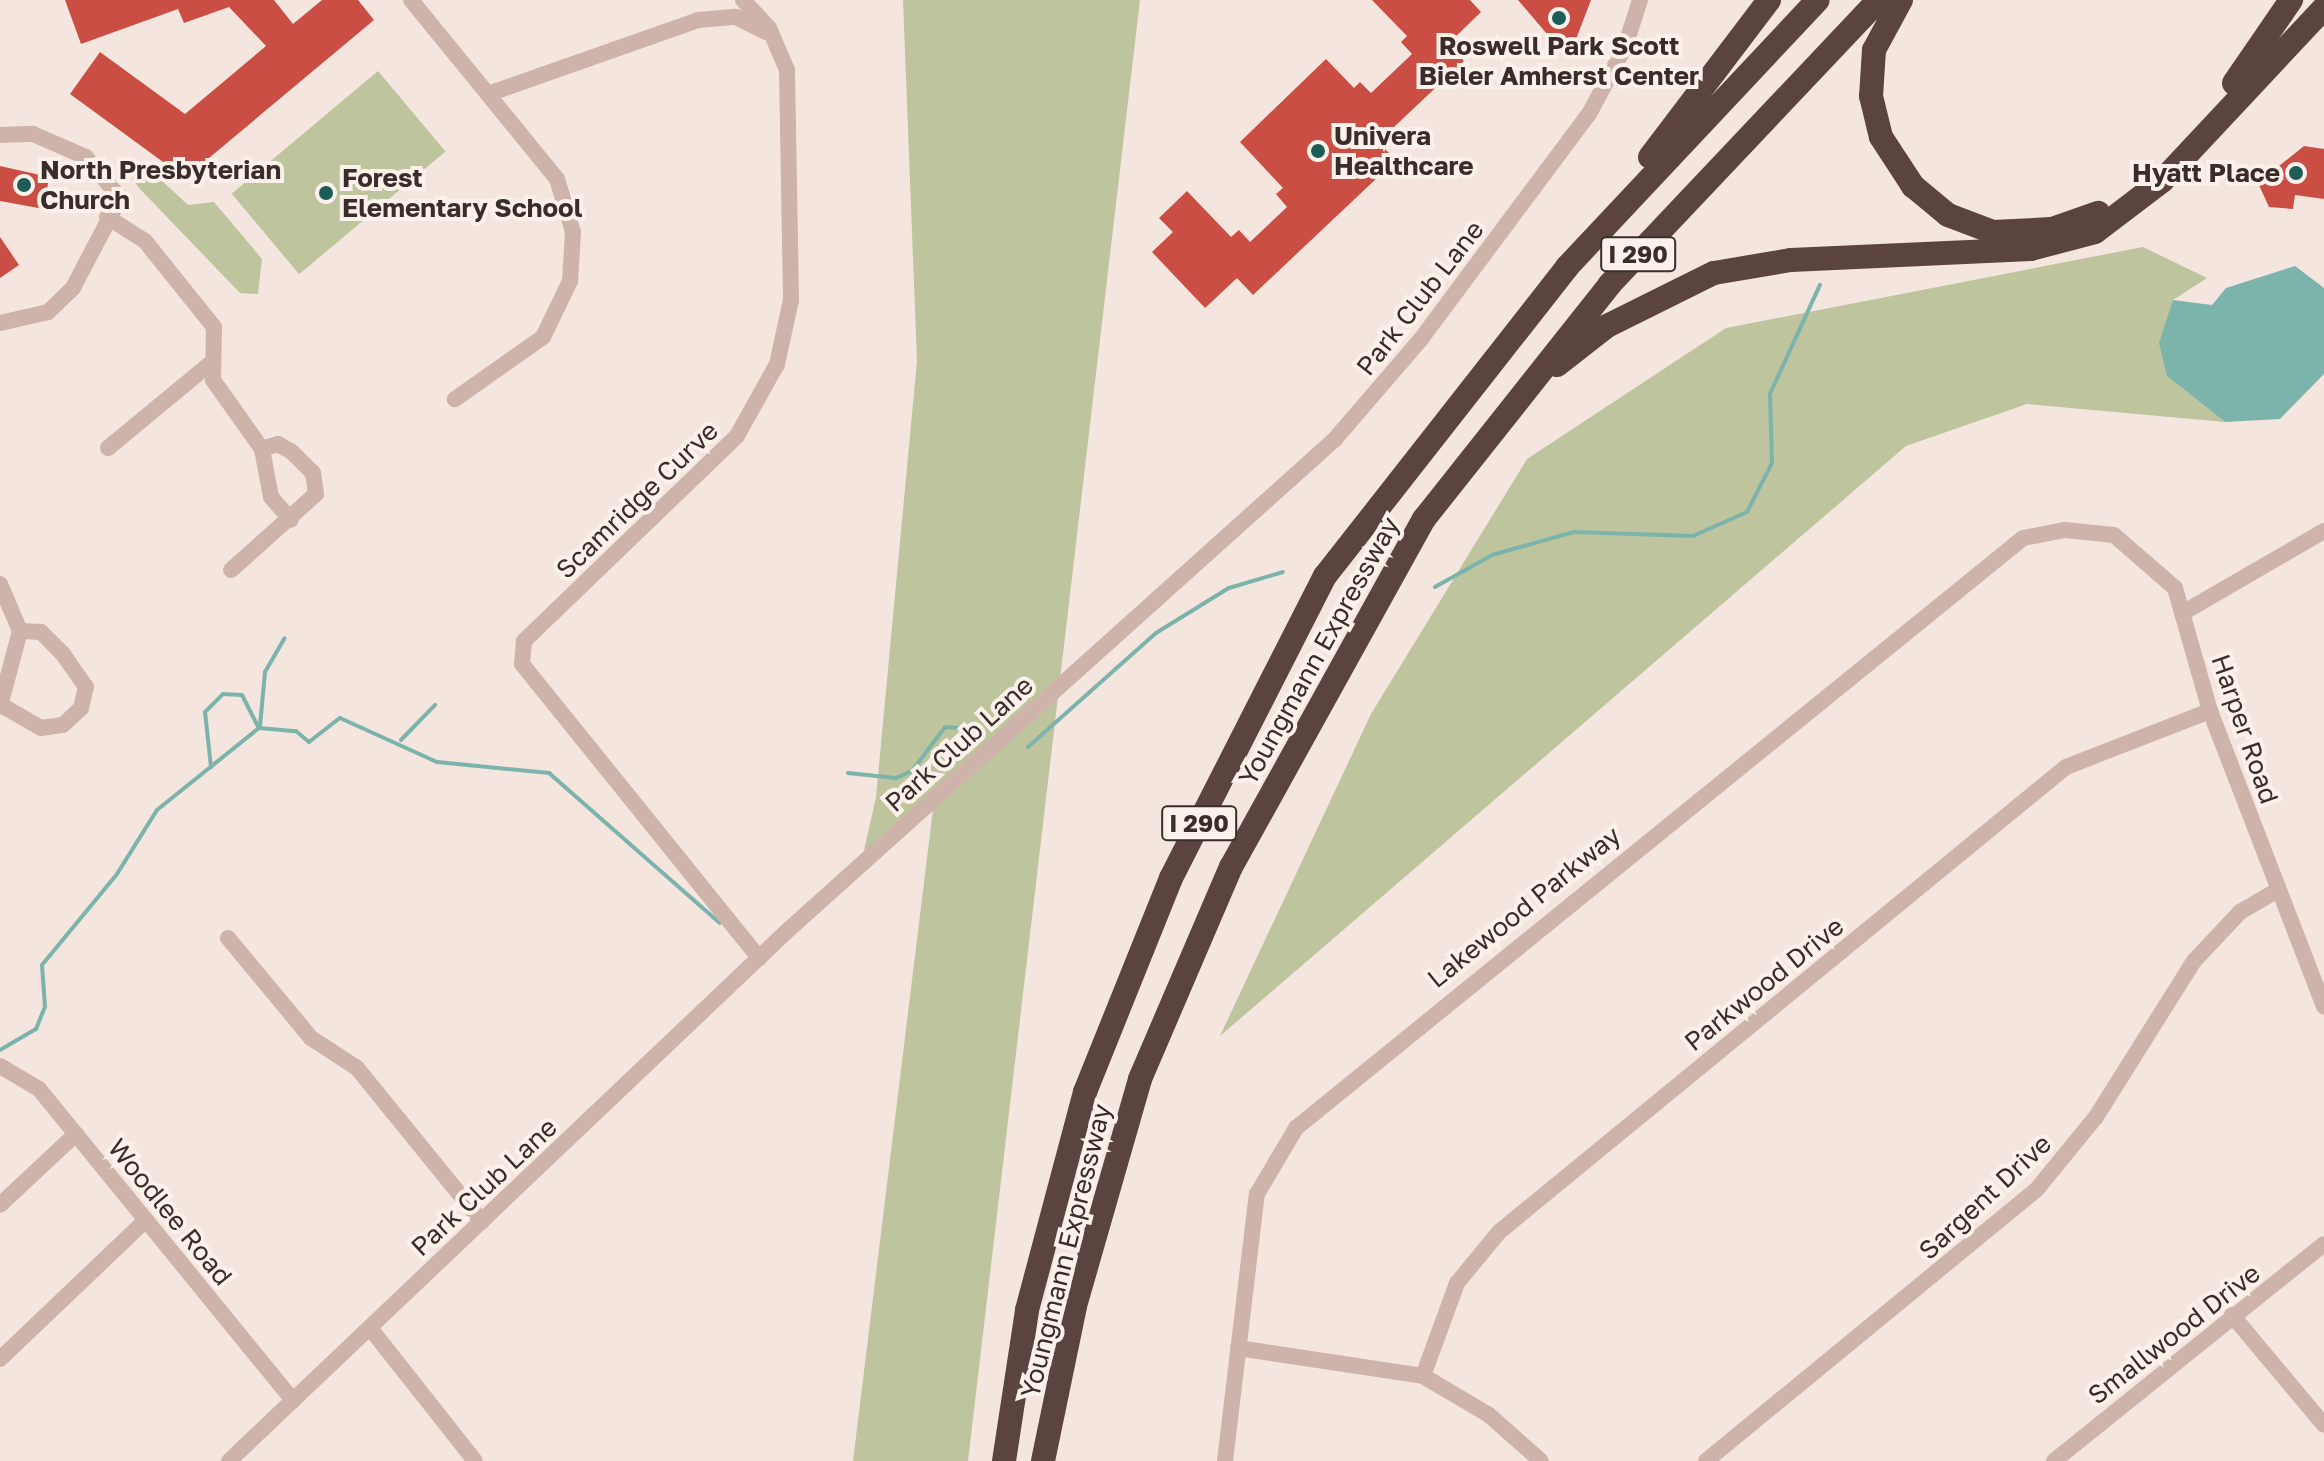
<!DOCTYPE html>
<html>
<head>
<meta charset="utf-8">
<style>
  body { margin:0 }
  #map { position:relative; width:2324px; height:1461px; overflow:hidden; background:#f4e6de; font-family:"Golos Text",sans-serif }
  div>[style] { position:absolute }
  .green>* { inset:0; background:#bec49d; transform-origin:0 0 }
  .water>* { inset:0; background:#7cb3ab }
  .stream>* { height:4px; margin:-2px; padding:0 2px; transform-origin:2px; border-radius:2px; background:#7cb3ab }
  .building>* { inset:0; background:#cb4e45 }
  .minor>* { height:16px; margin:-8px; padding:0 8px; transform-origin:8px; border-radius:8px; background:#cdb3a9 }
  .motorway>* { height:24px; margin:-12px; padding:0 12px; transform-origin:12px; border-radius:12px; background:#5b4440 }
  .dots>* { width:22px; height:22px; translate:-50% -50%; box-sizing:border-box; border:4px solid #fbf1eb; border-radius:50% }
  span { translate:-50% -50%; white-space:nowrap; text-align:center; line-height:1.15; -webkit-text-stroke:8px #fbf1eb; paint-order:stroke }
  .shield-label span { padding:2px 6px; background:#fbf1eb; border:2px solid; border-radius:6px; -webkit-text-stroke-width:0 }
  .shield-label { font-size:24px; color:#3a2c29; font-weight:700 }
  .poi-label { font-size:26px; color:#3a2c29; font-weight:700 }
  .left { translate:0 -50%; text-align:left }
  .right { translate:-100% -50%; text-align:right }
  .street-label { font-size:26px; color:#3a2c29 }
</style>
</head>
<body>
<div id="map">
  <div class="green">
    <i style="clip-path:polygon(903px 0,1140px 0,968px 1461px,853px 1461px,934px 801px,861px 864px,876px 797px,917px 361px)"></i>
    <i style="left:378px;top:71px;width:105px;height:191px;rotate:50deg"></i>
    <i style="clip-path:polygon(145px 165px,188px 205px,214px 202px,262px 259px,258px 294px,240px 293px,139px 188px,132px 178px)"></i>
    <i style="clip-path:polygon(2143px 247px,2207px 278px,2173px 300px,2167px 376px,2225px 422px,2027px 404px,1906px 446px,1220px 1036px,1371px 714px,1527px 459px,1726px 328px)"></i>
  </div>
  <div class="water">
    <i style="clip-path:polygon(2295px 266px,2324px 288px,2324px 374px,2280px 419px,2225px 422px,2167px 376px,2159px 343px,2173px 300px,2212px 305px,2226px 288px)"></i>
  </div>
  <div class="stream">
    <i style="left:1435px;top:587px;width:65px;rotate:-29.3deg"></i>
    <i style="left:1492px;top:555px;width:85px;rotate:-15.7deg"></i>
    <i style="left:1574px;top:532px;width:119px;rotate:1.9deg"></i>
    <i style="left:1693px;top:536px;width:59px;rotate:-24deg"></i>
    <i style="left:1747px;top:512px;width:55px;rotate:-63deg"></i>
    <i style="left:1772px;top:463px;width:69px;rotate:-91.7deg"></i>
    <i style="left:1770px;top:394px;width:120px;rotate:-65.4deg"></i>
    <i style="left:260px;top:726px;width:54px;rotate:-84.7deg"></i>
    <i style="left:265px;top:672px;width:39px;rotate:-60deg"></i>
    <i style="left:401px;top:740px;width:49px;rotate:-45.8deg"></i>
    <i style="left:1028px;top:747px;width:171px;rotate:-41.7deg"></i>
    <i style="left:1156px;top:633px;width:86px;rotate:-31.7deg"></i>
    <i style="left:1229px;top:588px;width:56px;rotate:-16.5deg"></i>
    <i style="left:211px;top:767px;width:55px;rotate:-96.2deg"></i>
    <i style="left:205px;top:712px;width:25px;rotate:-45deg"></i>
    <i style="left:223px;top:694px;width:19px;rotate:3deg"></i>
    <i style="left:242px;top:695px;width:37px;rotate:63deg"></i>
    <i style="left:848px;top:773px;width:48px;rotate:5.9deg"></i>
    <i style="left:896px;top:778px;width:17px;rotate:-24deg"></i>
    <i style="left:912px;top:771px;width:55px;rotate:-53.1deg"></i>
    <i style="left:945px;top:727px;width:32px;rotate:4deg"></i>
    <i style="left:0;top:1050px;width:42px;rotate:-30.3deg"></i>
    <i style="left:36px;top:1029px;width:24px;rotate:-68deg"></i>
    <i style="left:45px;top:1007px;width:42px;rotate:-94.1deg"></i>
    <i style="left:42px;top:965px;width:118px;rotate:-50.5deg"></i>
    <i style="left:117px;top:874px;width:75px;rotate:-58deg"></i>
    <i style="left:157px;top:810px;width:131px;rotate:-38.8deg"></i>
    <i style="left:259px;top:728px;width:37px;rotate:5deg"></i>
    <i style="left:296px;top:731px;width:17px;rotate:40deg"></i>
    <i style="left:309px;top:742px;width:39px;rotate:-38deg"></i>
    <i style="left:340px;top:718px;width:107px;rotate:24.4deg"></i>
    <i style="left:437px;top:762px;width:113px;rotate:5.6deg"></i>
    <i style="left:549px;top:773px;width:227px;rotate:41.3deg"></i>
  </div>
  <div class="building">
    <i style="clip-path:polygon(65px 0,274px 0,293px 24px,322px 0,358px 0,374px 20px,185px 178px,70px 94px,100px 52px,185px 114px,266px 46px,229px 7px,184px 23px,178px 9px,81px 44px)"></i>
    <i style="clip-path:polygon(1372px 0,1470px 0,1481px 12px,1448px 44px,1464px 61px,1378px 142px,1396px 160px,1253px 295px,1237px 278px,1205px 308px,1152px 252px,1173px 232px,1159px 218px,1187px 191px,1231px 237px,1239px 230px,1250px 242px,1287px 207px,1276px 194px,1283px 188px,1240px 142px,1326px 59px,1354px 88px,1360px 82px,1371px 93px,1412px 54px,1401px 42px,1407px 36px)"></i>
    <i style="clip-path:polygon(1518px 0,1591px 0,1573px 47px,1547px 34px)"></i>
    <i style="clip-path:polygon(2304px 146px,2324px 149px,2324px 199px,2295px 195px,2293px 209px,2269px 207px,2258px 183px)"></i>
    <i style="clip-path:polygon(0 166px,49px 177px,44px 209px,0 201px)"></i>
    <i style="clip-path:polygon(0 237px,19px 265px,0 278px)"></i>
  </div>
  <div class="minor">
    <i style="left:411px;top:0;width:231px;rotate:50.8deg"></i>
    <i style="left:557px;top:179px;width:55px;rotate:73.2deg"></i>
    <i style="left:573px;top:232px;width:49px;rotate:93.5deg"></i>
    <i style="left:570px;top:281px;width:62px;rotate:115.7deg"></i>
    <i style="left:543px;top:337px;width:108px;rotate:144.8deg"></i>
    <i style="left:743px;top:0;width:38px;rotate:47deg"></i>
    <i style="left:769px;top:28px;width:46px;rotate:66.8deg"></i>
    <i style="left:787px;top:70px;width:230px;rotate:89deg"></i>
    <i style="left:791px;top:300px;width:66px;rotate:102.3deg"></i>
    <i style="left:777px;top:364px;width:82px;rotate:119.1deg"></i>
    <i style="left:737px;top:436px;width:296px;rotate:136.1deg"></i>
    <i style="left:524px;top:641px;width:23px;rotate:95deg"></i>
    <i style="left:522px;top:664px;width:378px;rotate:51.1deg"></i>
    <i style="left:488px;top:94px;width:223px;rotate:-19.4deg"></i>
    <i style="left:698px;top:20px;width:38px;rotate:-5deg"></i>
    <i style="left:736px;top:17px;width:33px;rotate:27deg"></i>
    <i style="left:0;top:135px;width:33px;rotate:-2deg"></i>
    <i style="left:33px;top:134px;width:58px;rotate:23.5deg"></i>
    <i style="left:86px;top:157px;width:53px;rotate:50.3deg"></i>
    <i style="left:120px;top:198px;width:102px;rotate:117.6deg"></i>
    <i style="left:73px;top:288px;width:35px;rotate:136deg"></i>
    <i style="left:48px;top:312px;width:49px;rotate:167.1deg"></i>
    <i style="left:107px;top:217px;width:45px;rotate:32.3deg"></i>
    <i style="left:145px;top:241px;width:110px;rotate:51.3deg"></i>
    <i style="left:214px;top:327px;width:53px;rotate:91.1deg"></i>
    <i style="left:213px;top:380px;width:85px;rotate:54.6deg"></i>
    <i style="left:262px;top:449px;width:49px;rotate:79.4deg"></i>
    <i style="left:271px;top:497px;width:30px;rotate:49deg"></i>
    <i style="left:108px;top:448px;width:136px;rotate:-39.6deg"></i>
    <i style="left:231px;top:570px;width:114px;rotate:-41.8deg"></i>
    <i style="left:316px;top:494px;width:21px;rotate:-98deg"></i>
    <i style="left:313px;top:473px;width:30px;rotate:-135deg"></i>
    <i style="left:292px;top:452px;width:16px;rotate:-150deg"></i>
    <i style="left:278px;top:444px;width:17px;rotate:163deg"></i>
    <i style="left:0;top:584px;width:51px;rotate:66.9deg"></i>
    <i style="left:20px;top:631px;width:78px;rotate:104.9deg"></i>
    <i style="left:2186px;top:611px;width:160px;rotate:-30.1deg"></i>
    <i style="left:1px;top:705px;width:46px;rotate:29.9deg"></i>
    <i style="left:41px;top:728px;width:22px;rotate:-8deg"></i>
    <i style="left:63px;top:725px;width:25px;rotate:-43deg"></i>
    <i style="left:81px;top:708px;width:22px;rotate:-77deg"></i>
    <i style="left:86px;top:687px;width:39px;rotate:-125deg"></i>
    <i style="left:64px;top:655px;width:33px;rotate:-135deg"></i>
    <i style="left:41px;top:632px;width:21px;rotate:-177deg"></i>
    <i style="left:228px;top:938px;width:130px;rotate:50.3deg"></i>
    <i style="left:311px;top:1038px;width:55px;rotate:33.1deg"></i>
    <i style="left:357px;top:1068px;width:198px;rotate:50.9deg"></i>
    <i style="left:0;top:1066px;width:45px;rotate:30.5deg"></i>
    <i style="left:39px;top:1089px;width:402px;rotate:50.8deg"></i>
    <i style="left:0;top:1205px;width:104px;rotate:-43.1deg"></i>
    <i style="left:2232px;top:1315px;width:143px;rotate:50.1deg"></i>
    <i style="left:370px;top:1328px;width:169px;rotate:51.7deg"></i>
    <i style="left:1238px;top:1348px;width:187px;rotate:8.6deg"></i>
    <i style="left:1423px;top:1376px;width:77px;rotate:30.6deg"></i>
    <i style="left:1489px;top:1415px;width:69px;rotate:41.5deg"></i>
    <i style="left:0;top:1359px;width:200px;rotate:-43.6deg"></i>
    <i style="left:1423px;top:1376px;width:99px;rotate:-69.9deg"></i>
    <i style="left:1457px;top:1283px;width:66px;rotate:-50.5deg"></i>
    <i style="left:1499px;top:1232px;width:733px;rotate:-39.36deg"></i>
    <i style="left:2066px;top:767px;width:155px;rotate:-21.3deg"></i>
    <i style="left:229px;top:1461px;width:768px;rotate:-43.52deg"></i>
    <i style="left:786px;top:932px;width:738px;rotate:-41.92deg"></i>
    <i style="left:1335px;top:439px;width:132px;rotate:-49.3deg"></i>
    <i style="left:1421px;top:339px;width:281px;rotate:-53.3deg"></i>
    <i style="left:1589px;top:114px;width:76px;rotate:-61.8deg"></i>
    <i style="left:1625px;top:47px;width:49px;rotate:-72.3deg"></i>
    <i style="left:1225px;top:1461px;width:269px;rotate:-83.2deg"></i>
    <i style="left:1257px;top:1194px;width:77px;rotate:-59.4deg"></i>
    <i style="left:1296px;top:1128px;width:936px;rotate:-39.06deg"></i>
    <i style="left:2023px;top:538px;width:43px;rotate:-10.8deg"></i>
    <i style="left:2065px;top:530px;width:49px;rotate:5.8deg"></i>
    <i style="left:2114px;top:535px;width:81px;rotate:41deg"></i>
    <i style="left:2175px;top:588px;width:128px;rotate:74.1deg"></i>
    <i style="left:2210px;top:711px;width:317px;rotate:68.9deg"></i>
    <i style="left:1706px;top:1461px;width:428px;rotate:-39.4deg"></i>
    <i style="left:2037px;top:1189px;width:93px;rotate:-50.7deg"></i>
    <i style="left:2096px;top:1117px;width:184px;rotate:-57.9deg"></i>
    <i style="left:2194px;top:961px;width:67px;rotate:-46.8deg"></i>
    <i style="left:2240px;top:912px;width:44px;rotate:-30.1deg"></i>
    <i style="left:2054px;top:1461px;width:346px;rotate:-38.8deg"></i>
  </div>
  <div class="motorway">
    <i style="left:1901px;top:0;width:57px;rotate:118.4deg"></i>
    <i style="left:1874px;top:50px;width:46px;rotate:93.7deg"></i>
    <i style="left:1871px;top:96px;width:42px;rotate:76.3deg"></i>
    <i style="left:1881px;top:137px;width:59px;rotate:56.9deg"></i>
    <i style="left:1913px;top:186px;width:45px;rotate:39.6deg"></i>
    <i style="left:1948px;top:215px;width:48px;rotate:20.7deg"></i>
    <i style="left:1993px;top:232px;width:59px;rotate:-2.9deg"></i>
    <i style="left:2052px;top:229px;width:49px;rotate:-19.2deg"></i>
    <i style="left:2234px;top:83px;width:101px;rotate:-55.5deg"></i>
    <i style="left:1650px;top:157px;width:197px;rotate:-52.8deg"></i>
    <i style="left:1557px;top:365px;width:63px;rotate:-38deg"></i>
    <i style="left:1607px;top:326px;width:119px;rotate:-26.4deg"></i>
    <i style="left:1714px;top:273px;width:78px;rotate:-9.6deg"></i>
    <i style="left:1791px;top:260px;width:240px;rotate:-2.6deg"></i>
    <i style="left:2031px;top:249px;width:66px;rotate:-14.9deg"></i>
    <i style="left:2095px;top:232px;width:84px;rotate:-37.3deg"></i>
    <i style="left:2162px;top:181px;width:237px;rotate:-46.9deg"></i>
    <i style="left:1004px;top:1461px;width:153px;rotate:-81.3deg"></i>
    <i style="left:1027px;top:1310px;width:226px;rotate:-75.1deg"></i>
    <i style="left:1085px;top:1092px;width:231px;rotate:-68.1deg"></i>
    <i style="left:1171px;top:878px;width:339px;rotate:-63deg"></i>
    <i style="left:1325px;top:576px;width:392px;rotate:-51.9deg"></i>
    <i style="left:1567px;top:267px;width:366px;rotate:-46.8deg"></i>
    <i style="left:1043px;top:1461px;width:158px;rotate:-78.3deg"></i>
    <i style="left:1075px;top:1306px;width:236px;rotate:-74deg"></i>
    <i style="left:1140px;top:1079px;width:231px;rotate:-66.8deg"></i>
    <i style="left:1231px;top:867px;width:398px;rotate:-61deg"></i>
    <i style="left:1424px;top:519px;width:300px;rotate:-51.6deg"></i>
    <i style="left:1610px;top:284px;width:391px;rotate:-46.6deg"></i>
  </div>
  <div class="dots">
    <i style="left:1559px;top:18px;background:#1c5e57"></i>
    <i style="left:1318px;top:151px;background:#1c5e57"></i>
    <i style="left:2296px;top:173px;background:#1c5e57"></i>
    <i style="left:24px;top:185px;background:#1c5e57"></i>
    <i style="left:326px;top:193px;background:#1c5e57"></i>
  </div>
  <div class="shield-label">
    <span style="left:1638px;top:254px">I 290</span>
    <span style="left:1199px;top:823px">I 290</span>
  </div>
  <div class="poi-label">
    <span style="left:1559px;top:61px">Roswell Park Scott<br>Bieler Amherst Center</span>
    <span class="left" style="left:1334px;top:151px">Univera<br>Healthcare</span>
    <span class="left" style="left:40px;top:185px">North Presbyterian<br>Church</span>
    <span class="right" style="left:2280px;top:173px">Hyatt Place</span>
    <span class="left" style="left:342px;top:193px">Forest<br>Elementary School</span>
  </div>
  <div class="street-label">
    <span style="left:1420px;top:298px;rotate:-52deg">Park Club Lane</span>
    <span style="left:637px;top:500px;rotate:-44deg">Scamridge Curve</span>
    <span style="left:1319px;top:651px;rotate:-61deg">Youngmann Expressway</span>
    <span style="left:2245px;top:729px;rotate:71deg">Harper Road</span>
    <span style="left:959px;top:744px;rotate:-42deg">Park Club Lane</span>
    <span style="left:1524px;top:907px;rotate:-39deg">Lakewood Parkway</span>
    <span style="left:1764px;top:984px;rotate:-39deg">Parkwood Drive</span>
    <span style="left:484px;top:1187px;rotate:-43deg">Park Club Lane</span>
    <span style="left:1985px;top:1197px;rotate:-43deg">Sargent Drive</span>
    <span style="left:170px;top:1212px;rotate:51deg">Woodlee Road</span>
    <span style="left:1066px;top:1251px;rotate:-76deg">Youngmann Expressway</span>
    <span style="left:2174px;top:1334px;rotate:-38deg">Smallwood Drive</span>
  </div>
</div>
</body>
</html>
